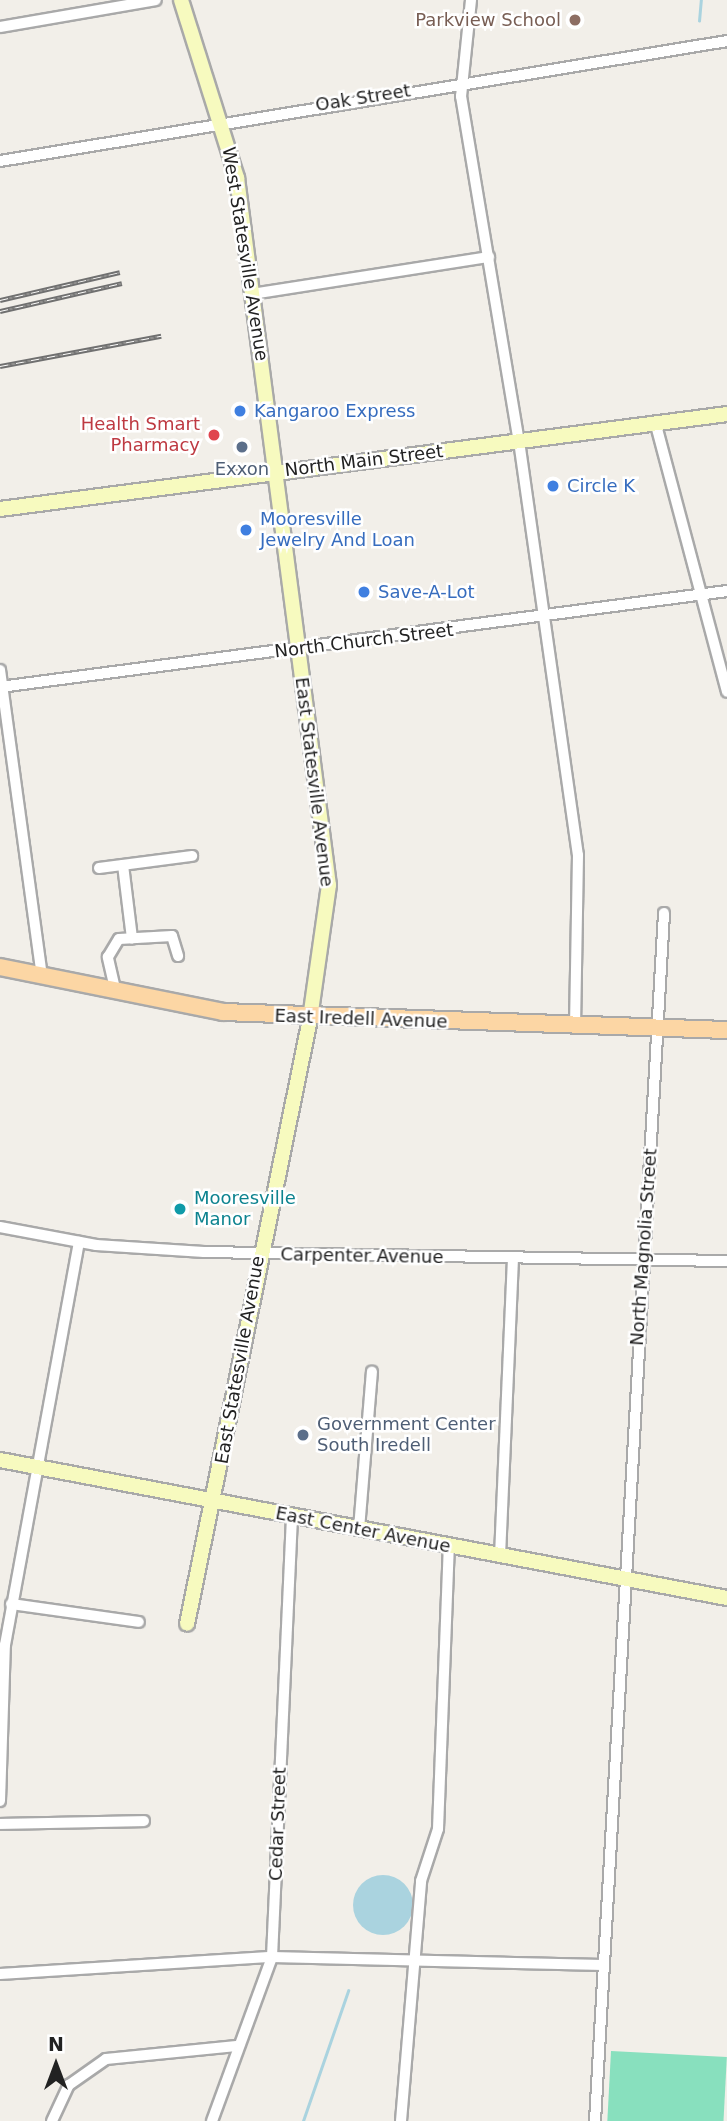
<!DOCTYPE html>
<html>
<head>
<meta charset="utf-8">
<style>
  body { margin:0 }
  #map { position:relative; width:727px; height:2121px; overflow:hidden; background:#f2efe9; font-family:"DejaVu Sans",sans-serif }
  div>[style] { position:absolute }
  .pitch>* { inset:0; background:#88e0be; transform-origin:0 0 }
  .water>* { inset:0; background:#aad3df }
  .round { border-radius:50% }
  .stream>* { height:2.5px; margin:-1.25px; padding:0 1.25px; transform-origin:1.25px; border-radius:1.25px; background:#aad3df }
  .roads { filter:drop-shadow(2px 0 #a9a9a9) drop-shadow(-2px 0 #a9a9a9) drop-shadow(0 2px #a9a9a9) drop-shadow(0 -2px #a9a9a9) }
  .street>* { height:10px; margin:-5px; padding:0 5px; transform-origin:5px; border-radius:5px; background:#fff }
  .secondary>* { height:14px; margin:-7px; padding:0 7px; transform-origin:7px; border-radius:7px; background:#f7fabf }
  .primary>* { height:16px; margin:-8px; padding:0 8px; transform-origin:8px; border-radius:8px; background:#fcd6a4 }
  .rail>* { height:5px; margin-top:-2.5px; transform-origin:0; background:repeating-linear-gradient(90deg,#fff 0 8px,#707070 0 16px); box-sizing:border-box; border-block:2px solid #707070 }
  .dots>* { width:19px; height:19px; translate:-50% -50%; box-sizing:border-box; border:4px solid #fff; border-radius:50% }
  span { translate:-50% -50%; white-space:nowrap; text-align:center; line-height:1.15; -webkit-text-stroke:5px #fff; paint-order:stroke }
  .education-label { font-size:18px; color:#785e54 }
  .right { translate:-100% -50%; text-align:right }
  .street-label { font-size:18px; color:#222 }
  .shop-label { font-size:18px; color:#366cbe }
  .left { translate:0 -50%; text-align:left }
  .health-label { font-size:18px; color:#be3a42 }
  .service-label { font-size:18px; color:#4e5e75 }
  .culture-label { font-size:18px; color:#0d838f }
  .north { position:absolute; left:21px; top:2030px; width:70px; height:70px; -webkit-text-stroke:5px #fff; paint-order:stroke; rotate:0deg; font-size:19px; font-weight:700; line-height:28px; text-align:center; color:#222 }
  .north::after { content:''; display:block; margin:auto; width:24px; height:32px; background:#222; clip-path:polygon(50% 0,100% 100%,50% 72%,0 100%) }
</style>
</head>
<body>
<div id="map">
  <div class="pitch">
    <i style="left:611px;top:2051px;width:116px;height:70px;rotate:3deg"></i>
  </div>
  <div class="water">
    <i class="round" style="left:353px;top:1875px;width:60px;height:60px"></i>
  </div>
  <div class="stream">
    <i style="left:699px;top:21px;width:21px;rotate:-85deg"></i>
    <i style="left:303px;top:2121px;width:138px;rotate:-70.9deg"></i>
  </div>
  <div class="roads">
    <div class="street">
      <i style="left:471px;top:0;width:97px;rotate:95.9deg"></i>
      <i style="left:461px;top:96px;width:350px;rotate:80.5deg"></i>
      <i style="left:519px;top:441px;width:418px;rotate:81.9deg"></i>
      <i style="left:578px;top:855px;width:172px;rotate:91deg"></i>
      <i style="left:0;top:27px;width:158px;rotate:-9.8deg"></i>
      <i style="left:0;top:161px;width:737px;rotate:-9.37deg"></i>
      <i style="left:252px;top:294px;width:240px;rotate:-8.9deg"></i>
      <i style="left:656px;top:425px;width:276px;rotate:75.1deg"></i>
      <i style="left:0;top:670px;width:310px;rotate:82.2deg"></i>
      <i style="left:0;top:687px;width:733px;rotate:-7.52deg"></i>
      <i style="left:123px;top:865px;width:74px;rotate:83deg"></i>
      <i style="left:99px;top:868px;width:94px;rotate:-7.4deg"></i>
      <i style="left:116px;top:993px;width:37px;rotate:-103deg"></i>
      <i style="left:108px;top:957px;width:21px;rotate:-59deg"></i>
      <i style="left:119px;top:939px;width:53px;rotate:-3.2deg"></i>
      <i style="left:172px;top:936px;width:21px;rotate:73deg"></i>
      <i style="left:0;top:1227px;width:98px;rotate:10.6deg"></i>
      <i style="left:96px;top:1245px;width:108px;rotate:3.7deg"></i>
      <i style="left:204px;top:1252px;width:523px;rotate:0.99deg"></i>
      <i style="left:359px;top:1529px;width:158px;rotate:-85.3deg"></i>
      <i style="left:500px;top:1556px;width:297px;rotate:-87.5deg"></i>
      <i style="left:11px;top:1604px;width:129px;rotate:8deg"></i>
      <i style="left:0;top:1801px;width:156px;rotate:-88.2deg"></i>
      <i style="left:5px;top:1645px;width:410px;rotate:-79.6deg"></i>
      <i style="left:0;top:1824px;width:144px;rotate:-1.2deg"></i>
      <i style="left:0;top:1974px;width:273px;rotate:-3.6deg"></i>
      <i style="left:272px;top:1957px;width:331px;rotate:1.4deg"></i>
      <i style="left:52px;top:2121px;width:40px;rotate:-65deg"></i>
      <i style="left:69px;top:2085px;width:45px;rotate:-35.1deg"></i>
      <i style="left:106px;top:2059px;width:131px;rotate:-5.7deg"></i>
      <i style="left:212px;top:2121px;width:175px;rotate:-69.9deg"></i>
      <i style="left:272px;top:1957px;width:441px;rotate:-87.4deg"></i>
      <i style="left:401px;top:2121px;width:241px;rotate:-85.2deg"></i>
      <i style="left:421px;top:1881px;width:55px;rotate:-71.9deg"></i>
      <i style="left:438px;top:1829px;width:282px;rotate:-87.8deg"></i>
      <i style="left:595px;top:2121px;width:1210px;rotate:-86.73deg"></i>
    </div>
    <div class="secondary">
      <i style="left:181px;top:0;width:187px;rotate:72.5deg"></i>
      <i style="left:237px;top:178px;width:713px;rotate:82.59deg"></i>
      <i style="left:329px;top:885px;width:135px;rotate:98.1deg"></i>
      <i style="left:310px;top:1019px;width:617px;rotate:101.49deg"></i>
      <i style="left:0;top:509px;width:733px;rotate:-7.44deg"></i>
      <i style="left:0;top:1460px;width:740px;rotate:10.75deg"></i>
    </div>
    <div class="primary">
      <i style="left:0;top:967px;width:227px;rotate:11.4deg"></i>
      <i style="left:223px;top:1012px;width:504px;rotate:2.05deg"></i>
    </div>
  </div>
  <div class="rail">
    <i style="left:0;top:300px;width:123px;rotate:-13.1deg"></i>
    <i style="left:0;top:311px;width:125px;rotate:-12.9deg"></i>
    <i style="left:0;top:366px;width:164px;rotate:-10.6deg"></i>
  </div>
  <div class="dots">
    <i style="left:575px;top:20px;background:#8d6e63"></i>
    <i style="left:240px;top:411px;background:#3f7fe0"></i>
    <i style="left:214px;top:435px;background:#e0444e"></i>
    <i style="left:242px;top:447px;background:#5c6f8a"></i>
    <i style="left:553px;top:486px;background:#3f7fe0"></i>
    <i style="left:246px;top:530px;background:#3f7fe0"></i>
    <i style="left:364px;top:592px;background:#3f7fe0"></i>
    <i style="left:180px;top:1209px;background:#0f9aa8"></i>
    <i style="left:303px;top:1435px;background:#5c6f8a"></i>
  </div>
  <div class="education-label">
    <span class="right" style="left:561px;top:20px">Parkview School</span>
  </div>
  <div class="street-label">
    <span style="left:363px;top:98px;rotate:-9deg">Oak Street</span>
    <span style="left:245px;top:254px;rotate:81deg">West Statesville Avenue</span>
    <span style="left:364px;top:461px;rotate:-7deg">North Main Street</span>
    <span style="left:364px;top:641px;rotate:-7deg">North Church Street</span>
    <span style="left:314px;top:782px;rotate:83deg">East Statesville Avenue</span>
    <span style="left:361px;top:1019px;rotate:2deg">East Iredell Avenue</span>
    <span style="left:644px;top:1247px;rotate:-86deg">North Magnolia Street</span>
    <span style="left:362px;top:1256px;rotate:1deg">Carpenter Avenue</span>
    <span style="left:240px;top:1360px;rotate:-80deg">East Statesville Avenue</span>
    <span style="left:363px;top:1530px;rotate:11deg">East Center Avenue</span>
    <span style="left:278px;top:1824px;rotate:-88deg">Cedar Street</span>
  </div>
  <div class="shop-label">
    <span class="left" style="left:254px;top:411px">Kangaroo Express</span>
    <span class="left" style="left:567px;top:486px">Circle K</span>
    <span class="left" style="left:260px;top:530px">Mooresville<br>Jewelry And Loan</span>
    <span class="left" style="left:378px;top:592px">Save-A-Lot</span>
  </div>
  <div class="health-label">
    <span class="right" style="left:200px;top:435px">Health Smart<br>Pharmacy</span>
  </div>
  <div class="service-label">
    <span style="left:242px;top:469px">Exxon</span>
    <span class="left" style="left:317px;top:1435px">Government Center<br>South Iredell</span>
  </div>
  <div class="culture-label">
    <span class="left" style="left:194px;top:1209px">Mooresville<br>Manor</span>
  </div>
  <div class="north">N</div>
</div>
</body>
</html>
